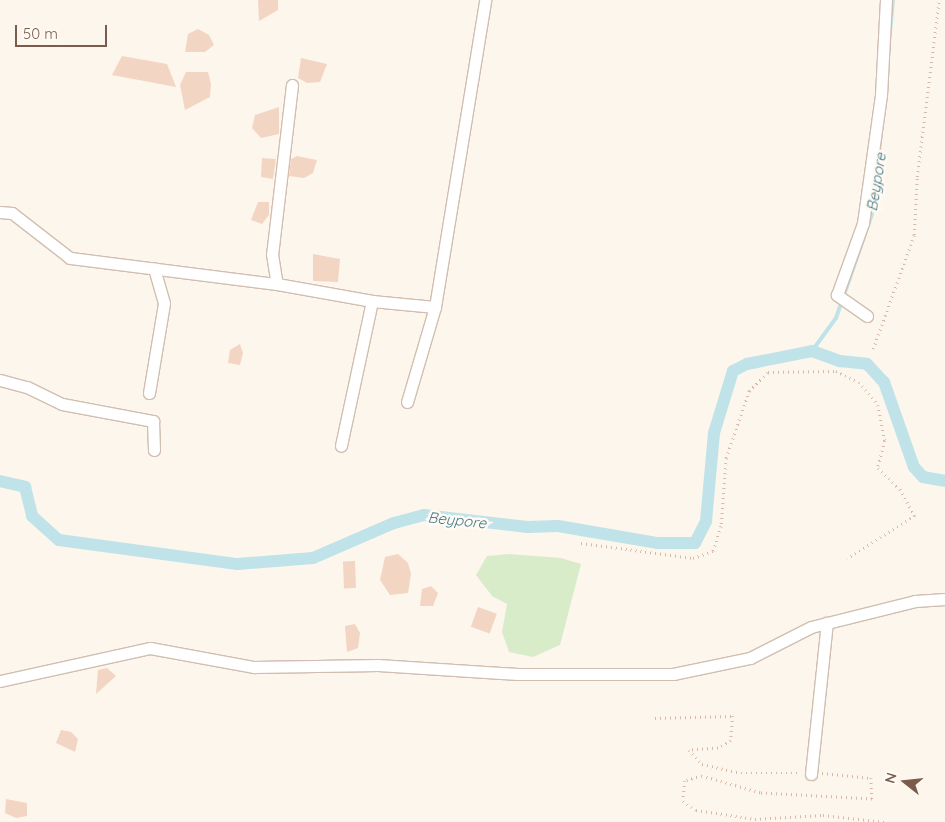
<!DOCTYPE html>
<html>
<head>
<meta charset="utf-8">
<style>
  body { margin:0 }
  #map { position:relative; width:945px; height:822px; overflow:hidden; background:#fdf6ec; font-family:Quicksand,sans-serif }
  div>[style] { position:absolute }
  .green>* { inset:0; background:#d8ecc9 }
  .stream>* { height:4px; margin:-2px; padding:0 2px; transform-origin:2px; border-radius:2px; background:#bfe3e8 }
  .canal>* { height:12px; margin:-6px; padding:0 6px; transform-origin:6px; border-radius:6px; background:#bfe3e8 }
  .building>* { inset:0; background:#f3d5c3; transform-origin:0 0 }
  .path>* { height:2.5px; margin-top:-1.25px; transform-origin:0; background:repeating-linear-gradient(90deg,#d9b8a5 0 1px,transparent 0 5px) }
  .roads { filter:drop-shadow(1px 0 #d1beb0) drop-shadow(-1px 0 #d1beb0) drop-shadow(0 1px #d1beb0) drop-shadow(0 -1px #d1beb0) }
  .street>* { height:11px; margin:-5.5px; padding:0 5.5px; transform-origin:5.5px; border-radius:5.5px; background:#fff }
  span { translate:-50% -50%; white-space:nowrap; text-align:center; line-height:1.15; -webkit-text-stroke:5px #fffaf3; paint-order:stroke }
  .water-label { font-size:15px; color:#437c86; font-style:italic }
  .north { position:absolute; left:880px; top:757px; width:50px; height:50px; -webkit-text-stroke:4px #fffaf3; paint-order:stroke; rotate:286deg; font-size:14px; font-weight:700; line-height:20px; text-align:center; color:#7a5c4d }
  .north::after { content:''; display:block; margin:auto; width:18px; height:22px; background:#7a5c4d; clip-path:polygon(50% 0,100% 100%,50% 72%,0 100%) }
  .scale { position:absolute; left:15px; top:25px; width:92px; height:22px; box-sizing:border-box; border:2px solid #7a5c4d; border-top:0; padding-left:6px; font-size:15px; line-height:18px; white-space:nowrap; color:#7a5c4d; -webkit-text-stroke:4px #fffaf3; paint-order:stroke }
</style>
</head>
<body>
<div id="map">
  <div class="green">
    <i style="clip-path:polygon(509px 554px,561px 558px,581px 564px,560px 645px,533px 657px,509px 652px,502px 632px,507px 604px,492px 596px,476px 575px,487px 556px)"></i>
  </div>
  <div class="stream">
    <i style="left:812px;top:351px;width:41px;rotate:-54deg"></i>
    <i style="left:836px;top:318px;width:116px;rotate:-70.9deg"></i>
    <i style="left:874px;top:208px;width:209px;rotate:-84.8deg"></i>
  </div>
  <div class="canal">
    <i style="left:0;top:481px;width:26px;rotate:13deg"></i>
    <i style="left:25px;top:487px;width:30px;rotate:76deg"></i>
    <i style="left:32px;top:516px;width:36px;rotate:42deg"></i>
    <i style="left:59px;top:540px;width:180px;rotate:7.7deg"></i>
    <i style="left:237px;top:564px;width:76px;rotate:-4.5deg"></i>
    <i style="left:313px;top:558px;width:88px;rotate:-23.4deg"></i>
    <i style="left:394px;top:523px;width:31px;rotate:-15deg"></i>
    <i style="left:424px;top:515px;width:104px;rotate:6.6deg"></i>
    <i style="left:527px;top:527px;width:31px;rotate:-2deg"></i>
    <i style="left:558px;top:526px;width:100px;rotate:9.7deg"></i>
    <i style="left:657px;top:543px;width:38px"></i>
    <i style="left:695px;top:543px;width:25px;rotate:-63deg"></i>
    <i style="left:706px;top:521px;width:88px;rotate:-84.8deg"></i>
    <i style="left:714px;top:433px;width:65px;rotate:-73deg"></i>
    <i style="left:733px;top:371px;width:16px;rotate:-27deg"></i>
    <i style="left:747px;top:364px;width:66px;rotate:-11.3deg"></i>
    <i style="left:812px;top:351px;width:30px;rotate:20deg"></i>
    <i style="left:840px;top:361px;width:27px;rotate:6deg"></i>
    <i style="left:867px;top:364px;width:25px;rotate:47deg"></i>
    <i style="left:884px;top:382px;width:90px;rotate:70.6deg"></i>
    <i style="left:914px;top:467px;width:13px;rotate:48deg"></i>
    <i style="left:923px;top:477px;width:22px;rotate:10deg"></i>
  </div>
  <div class="building">
    <i style="clip-path:polygon(258px 0,278px 0,278px 10px,259px 21px)"></i>
    <i style="clip-path:polygon(198px 29px,209px 35px,214px 45px,205px 52px,185px 52px,188px 34px)"></i>
    <i style="clip-path:polygon(122px 56px,167px 64px,176px 87px,112px 75px)"></i>
    <i style="clip-path:polygon(301px 58px,327px 64px,320px 82px,307px 83px,298px 78px)"></i>
    <i style="clip-path:polygon(186px 72px,208px 72px,211px 84px,210px 97px,185px 110px,180px 85px)"></i>
    <i style="clip-path:polygon(279px 107px,279px 134px,261px 138px,252px 128px,255px 115px)"></i>
    <i style="clip-path:polygon(297px 156px,317px 160px,313px 173px,304px 178px,289px 176px,291px 159px)"></i>
    <i style="clip-path:polygon(262px 158px,276px 159px,273px 179px,261px 177px)"></i>
    <i style="clip-path:polygon(258px 202px,269px 202px,269px 215px,262px 224px,251px 220px)"></i>
    <i style="clip-path:polygon(313px 254px,340px 259px,338px 282px,313px 281px)"></i>
    <i style="clip-path:polygon(240px 344px,243px 353px,240px 365px,228px 363px,230px 350px)"></i>
    <i style="clip-path:polygon(398px 554px,408px 563px,411px 574px,408px 593px,390px 595px,380px 580px,385px 557px)"></i>
    <i style="left:355px;top:561px;width:27px;height:12px;rotate:88deg"></i>
    <i style="clip-path:polygon(431px 586px,438px 593px,433px 606px,420px 606px,422px 589px)"></i>
    <i style="left:478px;top:607px;width:20px;height:21px;rotate:20deg"></i>
    <i style="clip-path:polygon(355px 624px,360px 633px,358px 648px,347px 652px,345px 626px)"></i>
    <i style="clip-path:polygon(107px 668px,116px 676px,96px 694px,98px 670px)"></i>
    <i style="clip-path:polygon(61px 730px,71px 732px,78px 739px,75px 752px,56px 743px)"></i>
    <i style="clip-path:polygon(6px 799px,27px 803px,27px 816px,16px 818px,5px 813px)"></i>
  </div>
  <div class="path">
    <i style="left:873px;top:349px;width:121px;rotate:-70.2deg"></i>
    <i style="left:914px;top:235px;width:58px;rotate:-87deg"></i>
    <i style="left:917px;top:177px;width:178px;rotate:-82.9deg"></i>
    <i style="left:581px;top:543px;width:113px;rotate:7.6deg"></i>
    <i style="left:693px;top:558px;width:21px;rotate:-19deg"></i>
    <i style="left:713px;top:551px;width:28px;rotate:-73deg"></i>
    <i style="left:721px;top:524px;width:66px;rotate:-85.7deg"></i>
    <i style="left:726px;top:458px;width:71px;rotate:-71.1deg"></i>
    <i style="left:749px;top:391px;width:27px;rotate:-45deg"></i>
    <i style="left:768px;top:372px;width:68px;rotate:-0.8deg"></i>
    <i style="left:836px;top:371px;width:25px;rotate:26deg"></i>
    <i style="left:859px;top:382px;width:30px;rotate:50deg"></i>
    <i style="left:878px;top:405px;width:37px;rotate:79deg"></i>
    <i style="left:885px;top:441px;width:28px;rotate:105deg"></i>
    <i style="left:878px;top:468px;width:30px;rotate:44deg"></i>
    <i style="left:900px;top:489px;width:31px;rotate:61deg"></i>
    <i style="left:915px;top:516px;width:80px;rotate:147.7deg"></i>
    <i style="left:655px;top:718px;width:78px;rotate:-1.5deg"></i>
    <i style="left:733px;top:716px;width:25px;rotate:95deg"></i>
    <i style="left:731px;top:741px;width:15px;rotate:152deg"></i>
    <i style="left:718px;top:748px;width:29px;rotate:176deg"></i>
    <i style="left:689px;top:750px;width:19px;rotate:47deg"></i>
    <i style="left:702px;top:764px;width:40px;rotate:13deg"></i>
    <i style="left:741px;top:773px;width:58px"></i>
    <i style="left:822px;top:773px;width:49px;rotate:5.8deg"></i>
    <i style="left:871px;top:778px;width:21px;rotate:87deg"></i>
    <i style="left:872px;top:799px;width:112px;rotate:-176.9deg"></i>
    <i style="left:760px;top:793px;width:60px;rotate:-163.7deg"></i>
    <i style="left:702px;top:776px;width:18px;rotate:164deg"></i>
    <i style="left:685px;top:781px;width:20px;rotate:96deg"></i>
    <i style="left:683px;top:801px;width:16px;rotate:35deg"></i>
    <i style="left:696px;top:810px;width:60px;rotate:8.7deg"></i>
    <i style="left:755px;top:819px;width:68px;rotate:-3.4deg"></i>
    <i style="left:823px;top:815px;width:62px;rotate:6.4deg"></i>
  </div>
  <div class="roads">
    <div class="street">
      <i style="left:292px;top:85px;width:170px;rotate:96.7deg"></i>
      <i style="left:272px;top:254px;width:30px;rotate:81deg"></i>
      <i style="left:277px;top:284px;width:97px;rotate:10.1deg"></i>
      <i style="left:372px;top:301px;width:148px;rotate:102.1deg"></i>
      <i style="left:0;top:212px;width:12px;rotate:5deg"></i>
      <i style="left:12px;top:213px;width:73px;rotate:37.8deg"></i>
      <i style="left:70px;top:258px;width:209px;rotate:7.2deg"></i>
      <i style="left:372px;top:301px;width:63px;rotate:5.4deg"></i>
      <i style="left:435px;top:307px;width:99px;rotate:106.4deg"></i>
      <i style="left:435px;top:307px;width:311px;rotate:-80.7deg"></i>
      <i style="left:867px;top:316px;width:37px;rotate:-145deg"></i>
      <i style="left:837px;top:295px;width:77px;rotate:-70.1deg"></i>
      <i style="left:863px;top:223px;width:129px;rotate:-82deg"></i>
      <i style="left:881px;top:95px;width:95px;rotate:-87deg"></i>
      <i style="left:0;top:380px;width:28px;rotate:15deg"></i>
      <i style="left:27px;top:387px;width:39px;rotate:26deg"></i>
      <i style="left:62px;top:404px;width:93px;rotate:10.6deg"></i>
      <i style="left:153px;top:421px;width:29px;rotate:88deg"></i>
      <i style="left:149px;top:393px;width:91px;rotate:-80.5deg"></i>
      <i style="left:164px;top:303px;width:36px;rotate:-106deg"></i>
      <i style="left:0;top:681px;width:154px;rotate:-12.4deg"></i>
      <i style="left:150px;top:648px;width:106px;rotate:10.4deg"></i>
      <i style="left:254px;top:667px;width:124px;rotate:-0.9deg"></i>
      <i style="left:378px;top:665px;width:140px;rotate:3.7deg"></i>
      <i style="left:518px;top:674px;width:155px"></i>
      <i style="left:673px;top:674px;width:79px;rotate:-11.7deg"></i>
      <i style="left:750px;top:658px;width:68px;rotate:-26.9deg"></i>
      <i style="left:811px;top:627px;width:107px;rotate:-14deg"></i>
      <i style="left:915px;top:601px;width:30px;rotate:-4deg"></i>
      <i style="left:811px;top:774px;width:152px;rotate:-84deg"></i>
    </div>
  </div>
  <div class="water-label">
    <span style="left:876px;top:182px;rotate:-81deg">Beypore</span>
    <span style="left:457px;top:520px;rotate:6deg">Beypore</span>
  </div>
  <div class="north">N</div>
  <div class="scale">50 m</div>
</div>
</body>
</html>
